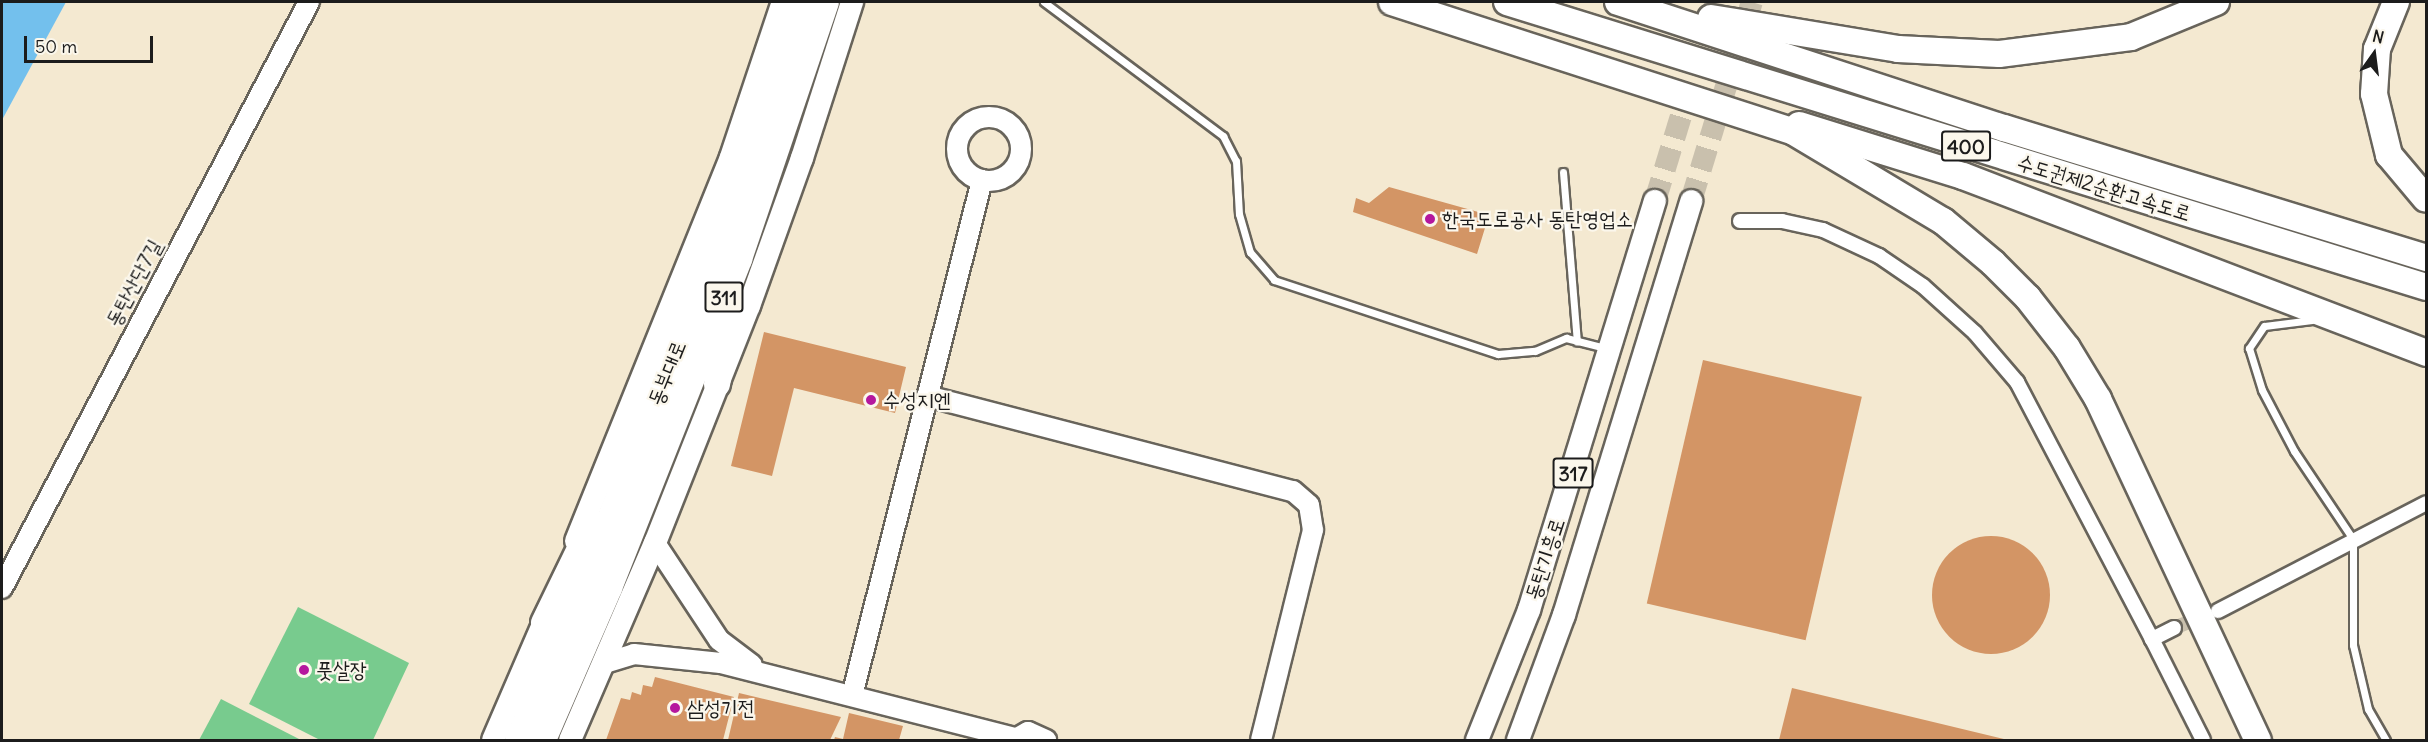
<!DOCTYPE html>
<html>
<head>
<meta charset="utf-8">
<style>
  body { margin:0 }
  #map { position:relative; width:2428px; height:742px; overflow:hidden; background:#f4e9d1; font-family:Delius,"Poor Story",sans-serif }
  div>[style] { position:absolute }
  .green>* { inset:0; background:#78cb8e }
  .water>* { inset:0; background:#73c0ed }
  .building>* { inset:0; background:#d39565; transform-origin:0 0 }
  .round { border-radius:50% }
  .street-tunnel>* { height:14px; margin-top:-7px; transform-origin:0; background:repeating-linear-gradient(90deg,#c9c0ad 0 14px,transparent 0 21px) }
  .primary-tunnel>* { height:22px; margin-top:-11px; transform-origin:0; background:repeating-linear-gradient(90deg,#c9c0ad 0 22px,transparent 0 33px) }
  .roads { filter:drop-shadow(2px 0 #68645b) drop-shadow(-2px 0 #68645b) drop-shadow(0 2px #68645b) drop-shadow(0 -2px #68645b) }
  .lane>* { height:7px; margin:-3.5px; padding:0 3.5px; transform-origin:3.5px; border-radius:3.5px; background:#fff }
  .street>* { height:14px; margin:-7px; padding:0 7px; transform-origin:7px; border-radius:7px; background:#fff }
  .secondary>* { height:20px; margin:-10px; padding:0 10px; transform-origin:10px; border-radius:10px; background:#fff }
  .secondary>.ring { margin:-10px; padding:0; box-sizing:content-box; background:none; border:20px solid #fff; border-radius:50% }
  .primary>* { height:22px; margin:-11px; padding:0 11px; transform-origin:11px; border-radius:11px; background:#fff }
  .highway>* { height:26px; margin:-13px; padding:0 13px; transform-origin:13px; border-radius:13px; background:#fff }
  .dots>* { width:16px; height:16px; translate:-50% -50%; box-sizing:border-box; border:3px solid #fbf7ec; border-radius:50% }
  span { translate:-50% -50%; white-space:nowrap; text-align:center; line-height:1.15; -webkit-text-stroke:4.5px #fbf7ec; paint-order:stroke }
  .shield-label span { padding:2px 4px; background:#fbf7ec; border:2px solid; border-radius:4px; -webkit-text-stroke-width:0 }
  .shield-label { font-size:20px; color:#1c1c1c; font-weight:700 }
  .street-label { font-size:21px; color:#1c1c1c }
  .poi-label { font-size:21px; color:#1c1c1c }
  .left { translate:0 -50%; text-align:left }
  .frame { position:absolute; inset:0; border:3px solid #1c1c1c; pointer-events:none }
  .north { position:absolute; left:2344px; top:24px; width:60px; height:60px; -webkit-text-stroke:4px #fbf7ec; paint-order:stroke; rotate:14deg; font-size:16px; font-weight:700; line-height:24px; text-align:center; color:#1c1c1c }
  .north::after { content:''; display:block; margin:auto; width:21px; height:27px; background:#1c1c1c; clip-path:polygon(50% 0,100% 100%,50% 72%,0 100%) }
  .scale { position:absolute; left:24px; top:36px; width:129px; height:27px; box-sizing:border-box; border:3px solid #1c1c1c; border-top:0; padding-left:8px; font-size:18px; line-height:21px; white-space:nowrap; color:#1c1c1c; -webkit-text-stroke:4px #fbf7ec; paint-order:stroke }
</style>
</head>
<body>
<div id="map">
  <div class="green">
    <i style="clip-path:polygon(298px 607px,409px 663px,373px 740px,320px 740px,249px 704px)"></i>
    <i style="clip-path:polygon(221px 699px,301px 740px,199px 740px)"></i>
  </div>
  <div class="water">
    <i style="clip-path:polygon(2px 2px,66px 2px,2px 120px)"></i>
  </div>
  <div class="building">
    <i style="clip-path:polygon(1389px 187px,1489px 215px,1477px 254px,1353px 212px,1356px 198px,1369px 203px)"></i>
    <i style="clip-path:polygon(764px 332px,906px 367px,895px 413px,794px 388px,772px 476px,731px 466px)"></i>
    <i style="left:1703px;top:360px;width:163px;height:250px;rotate:13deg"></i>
    <i class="round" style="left:1932px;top:536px;width:118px;height:118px"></i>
    <i style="clip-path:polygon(655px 677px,734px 697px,723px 740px,606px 740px,621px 698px,630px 700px,632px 692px,641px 695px,643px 685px,652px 687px)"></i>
    <i style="clip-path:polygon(1792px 688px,2008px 740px,1779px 740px)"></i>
    <i style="clip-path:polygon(739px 693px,841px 717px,830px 740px,728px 740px)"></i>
    <i style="clip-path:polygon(849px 713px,903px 726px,899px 740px,834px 740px,835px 737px,843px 739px)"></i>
  </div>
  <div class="street-tunnel">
    <i style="left:2174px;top:628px;width:32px;rotate:-22deg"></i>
  </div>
  <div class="primary-tunnel">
    <i style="left:1655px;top:201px;width:208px;rotate:-73deg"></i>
    <i style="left:1691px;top:201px;width:208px;rotate:-73deg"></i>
  </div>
  <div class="roads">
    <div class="lane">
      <i style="left:1044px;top:2px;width:224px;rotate:36.8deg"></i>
      <i style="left:1223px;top:136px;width:28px;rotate:63deg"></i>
      <i style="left:1236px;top:161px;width:53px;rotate:86.8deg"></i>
      <i style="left:1239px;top:214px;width:40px;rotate:74deg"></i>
      <i style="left:1250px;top:252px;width:37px;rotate:49deg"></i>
      <i style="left:1274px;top:280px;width:236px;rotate:18.3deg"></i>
      <i style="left:1498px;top:354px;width:37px;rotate:-5deg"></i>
      <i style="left:1535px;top:351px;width:34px;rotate:-23deg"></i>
      <i style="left:1566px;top:338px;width:40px;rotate:14.4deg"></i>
      <i style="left:1563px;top:172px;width:170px;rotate:85.3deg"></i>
      <i style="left:2312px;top:320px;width:48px;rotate:172.9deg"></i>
      <i style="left:2264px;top:326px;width:27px;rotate:124deg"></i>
      <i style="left:2249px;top:348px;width:44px;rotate:72.8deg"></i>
      <i style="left:2262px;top:390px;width:69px;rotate:62.3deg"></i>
      <i style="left:2294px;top:451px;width:106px;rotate:56.2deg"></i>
      <i style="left:2353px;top:539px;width:106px;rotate:90deg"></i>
      <i style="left:2353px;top:645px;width:66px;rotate:76.8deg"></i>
      <i style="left:2368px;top:709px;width:36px;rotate:60deg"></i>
    </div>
    <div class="street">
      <i style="left:1740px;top:221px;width:42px"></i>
      <i style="left:1782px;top:221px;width:42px;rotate:12.4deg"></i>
      <i style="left:1823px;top:230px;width:62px;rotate:24.9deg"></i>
      <i style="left:1879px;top:256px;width:53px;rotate:34.3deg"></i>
      <i style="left:1923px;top:286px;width:70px;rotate:42.1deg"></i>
      <i style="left:1975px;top:333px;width:65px;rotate:49.4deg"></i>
      <i style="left:2017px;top:382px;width:290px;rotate:62.3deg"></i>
      <i style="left:2218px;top:611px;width:234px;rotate:-27.4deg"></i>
      <i style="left:2174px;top:628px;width:25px;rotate:153deg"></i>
      <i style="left:2152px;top:639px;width:113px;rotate:63.2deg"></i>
    </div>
    <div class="secondary">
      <i class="ring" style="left:957px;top:117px;width:44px;height:44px"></i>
      <i style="left:927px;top:396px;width:378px;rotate:14.6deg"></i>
      <i style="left:1293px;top:491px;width:21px;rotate:41deg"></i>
      <i style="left:1309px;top:505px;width:25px;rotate:81deg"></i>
      <i style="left:1313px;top:530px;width:216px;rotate:103.9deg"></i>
      <i style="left:655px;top:543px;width:116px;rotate:56.6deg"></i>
      <i style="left:719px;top:640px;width:41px;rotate:37.1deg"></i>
      <i style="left:2px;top:588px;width:662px;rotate:-62.35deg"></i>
      <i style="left:605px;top:663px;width:30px;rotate:-17deg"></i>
      <i style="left:634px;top:654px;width:87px;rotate:5.9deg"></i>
      <i style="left:721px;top:663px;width:303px;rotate:14.3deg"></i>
      <i style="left:852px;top:696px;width:532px;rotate:-75.86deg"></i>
      <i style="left:1014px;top:740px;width:16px;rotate:-30deg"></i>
      <i style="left:1028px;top:732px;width:20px;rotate:24deg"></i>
    </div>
    <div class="primary">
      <i style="left:576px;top:541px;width:414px;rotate:-68deg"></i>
      <i style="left:731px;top:157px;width:163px;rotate:-71.5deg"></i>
      <i style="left:493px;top:740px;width:144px;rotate:-66.6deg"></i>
      <i style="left:570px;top:740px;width:215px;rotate:-66.7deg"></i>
      <i style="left:655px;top:543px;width:255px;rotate:-68.4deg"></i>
      <i style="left:749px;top:306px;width:157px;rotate:-70.3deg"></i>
      <i style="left:802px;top:158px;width:164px;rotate:-72.2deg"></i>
      <i style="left:1477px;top:740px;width:140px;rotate:-68.2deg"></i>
      <i style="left:1529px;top:610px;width:428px;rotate:-72.9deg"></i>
      <i style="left:1518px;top:740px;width:133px;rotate:-69.8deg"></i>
      <i style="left:1564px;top:615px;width:433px;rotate:-72.9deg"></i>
    </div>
    <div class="highway">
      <i style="left:1392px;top:2px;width:422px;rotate:17.9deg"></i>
      <i style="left:1794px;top:132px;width:174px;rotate:30.9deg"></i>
      <i style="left:1943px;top:221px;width:65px;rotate:40deg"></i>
      <i style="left:1993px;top:263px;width:49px;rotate:45deg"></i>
      <i style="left:2028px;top:298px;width:63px;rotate:52deg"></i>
      <i style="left:2067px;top:348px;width:60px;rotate:58.7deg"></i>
      <i style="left:2098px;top:399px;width:377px;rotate:64.9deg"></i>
      <i style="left:1507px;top:2px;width:962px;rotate:17.23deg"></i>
      <i style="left:1618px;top:2px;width:406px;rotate:18.1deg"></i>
      <i style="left:2004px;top:128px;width:442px;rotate:17.1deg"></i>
      <i style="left:2396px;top:2px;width:51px;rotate:112deg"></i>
      <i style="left:2377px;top:49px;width:45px;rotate:93.8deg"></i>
      <i style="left:2374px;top:94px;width:63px;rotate:76.2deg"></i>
      <i style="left:2389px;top:155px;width:57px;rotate:49.9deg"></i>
      <i style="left:1711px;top:18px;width:190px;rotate:9.4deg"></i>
      <i style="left:1898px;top:49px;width:101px;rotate:2.8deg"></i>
      <i style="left:1999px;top:54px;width:133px;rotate:-7.3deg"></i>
      <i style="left:2131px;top:37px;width:92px;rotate:-22.4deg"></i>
      <i style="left:1799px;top:125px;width:172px;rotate:17.3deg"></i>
      <i style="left:1963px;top:176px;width:496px;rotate:20.9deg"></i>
      <i style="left:717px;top:384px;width:75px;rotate:-79.3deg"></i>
      <i style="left:544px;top:623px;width:110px;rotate:-64.1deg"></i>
      <i style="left:518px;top:740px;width:179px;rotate:-67deg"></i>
      <i style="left:588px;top:575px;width:492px;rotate:-68.5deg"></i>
      <i style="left:768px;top:117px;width:121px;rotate:-71.7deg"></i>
      <i style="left:543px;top:740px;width:166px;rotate:-66.5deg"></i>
      <i style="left:609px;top:588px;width:354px;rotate:-68.4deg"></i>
      <i style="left:739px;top:259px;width:271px;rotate:-71.3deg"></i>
    </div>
  </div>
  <div class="dots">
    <i style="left:1430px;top:219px;background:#b5179e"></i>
    <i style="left:871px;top:400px;background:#b5179e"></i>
    <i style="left:304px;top:670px;background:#b5179e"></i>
    <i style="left:675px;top:708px;background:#b5179e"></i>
  </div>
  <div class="shield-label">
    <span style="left:1966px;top:146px">400</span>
    <span style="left:724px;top:297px">311</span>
    <span style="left:1573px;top:473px">317</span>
  </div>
  <div class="street-label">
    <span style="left:2104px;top:188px;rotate:17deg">수도권제2순환고속도로</span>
    <span style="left:134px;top:283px;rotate:-62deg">동탄산단7길</span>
    <span style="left:667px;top:373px;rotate:-68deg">동부대로</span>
    <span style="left:1545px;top:559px;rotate:-72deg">동탄기흥로</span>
  </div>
  <div class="poi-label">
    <span class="left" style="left:1442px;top:219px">한국도로공사 동탄영업소</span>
    <span class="left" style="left:883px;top:400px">수성지엔</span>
    <span class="left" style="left:316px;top:670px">풋살장</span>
    <span class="left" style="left:687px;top:708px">삼성기전</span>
  </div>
  <div class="frame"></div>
  <div class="north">N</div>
  <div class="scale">50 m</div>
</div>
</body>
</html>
